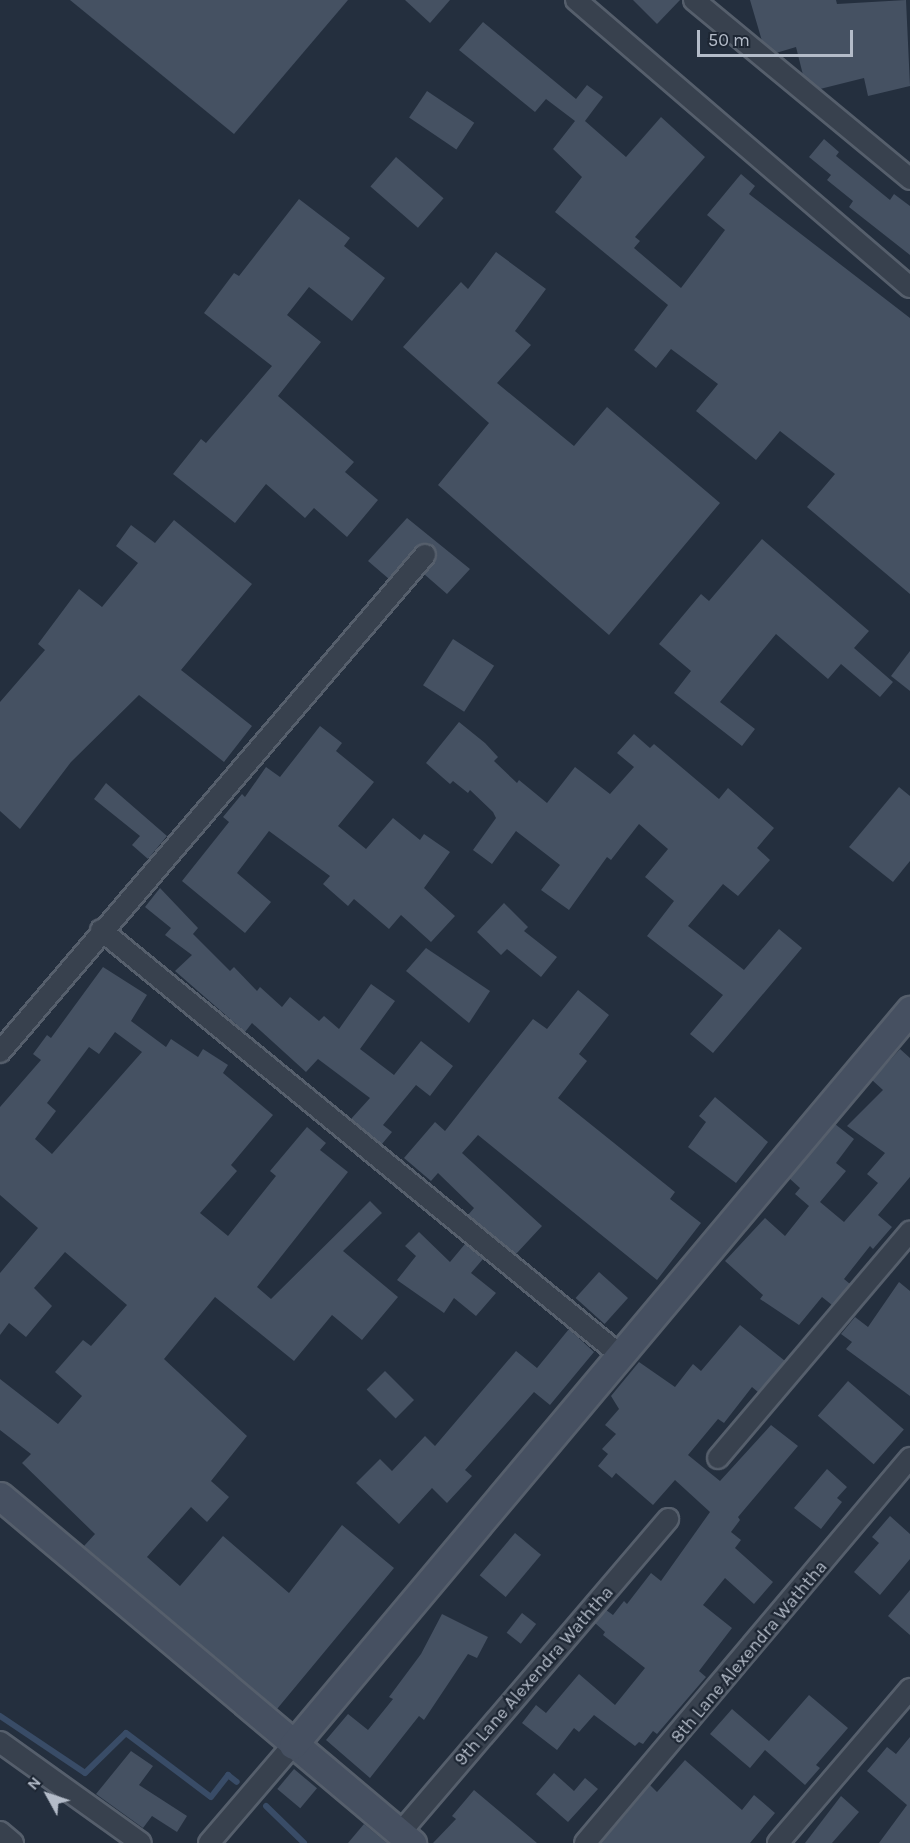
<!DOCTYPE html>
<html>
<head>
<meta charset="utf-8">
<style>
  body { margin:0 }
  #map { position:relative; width:910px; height:1843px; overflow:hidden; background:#242f3e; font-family:Karla,sans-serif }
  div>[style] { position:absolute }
  .stream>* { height:6px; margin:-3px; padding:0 3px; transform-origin:3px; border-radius:3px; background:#394c67 }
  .building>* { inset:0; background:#455162; transform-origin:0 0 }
  .roads { filter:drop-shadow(2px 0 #565f6c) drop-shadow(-2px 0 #565f6c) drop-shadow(0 2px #565f6c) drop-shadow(0 -2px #565f6c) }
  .street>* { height:20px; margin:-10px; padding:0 10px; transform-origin:10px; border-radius:10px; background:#38414e }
  .secondary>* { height:27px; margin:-13.5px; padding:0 13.5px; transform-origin:13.5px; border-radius:13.5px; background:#465061 }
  span { translate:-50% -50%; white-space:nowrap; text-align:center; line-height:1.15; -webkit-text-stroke:4.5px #1d2633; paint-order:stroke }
  .street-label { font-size:18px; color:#b4bcc9 }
  .north { position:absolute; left:18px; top:1765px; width:60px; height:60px; -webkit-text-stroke:4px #1d2633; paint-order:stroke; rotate:310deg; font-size:16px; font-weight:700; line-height:24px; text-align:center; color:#b4bcc9 }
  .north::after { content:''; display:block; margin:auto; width:21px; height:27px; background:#b4bcc9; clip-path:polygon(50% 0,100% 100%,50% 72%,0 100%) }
  .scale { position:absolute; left:697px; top:30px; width:156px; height:27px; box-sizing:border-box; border:3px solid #b4bcc9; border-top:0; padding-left:8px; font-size:18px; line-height:21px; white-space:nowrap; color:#b4bcc9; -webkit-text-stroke:4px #1d2633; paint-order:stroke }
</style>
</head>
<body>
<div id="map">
  <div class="stream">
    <i style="left:0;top:1716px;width:102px;rotate:33.8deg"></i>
    <i style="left:85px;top:1773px;width:57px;rotate:-44.3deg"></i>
    <i style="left:126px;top:1733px;width:106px;rotate:37deg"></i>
    <i style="left:211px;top:1797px;width:28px;rotate:-52deg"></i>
    <i style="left:228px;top:1775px;width:11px;rotate:38deg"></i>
    <i style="left:266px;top:1806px;width:53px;rotate:44.2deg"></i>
  </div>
  <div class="building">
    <i style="clip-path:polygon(70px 0,348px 0,234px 134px)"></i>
    <i style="clip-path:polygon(405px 0,450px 0,430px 23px)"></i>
    <i style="clip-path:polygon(633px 0,680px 0,657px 24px)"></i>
    <i style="clip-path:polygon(750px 0,836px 0,837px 4px,906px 0,910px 86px,868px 96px,864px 78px,820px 89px,803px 75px,796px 47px,776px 53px,762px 41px)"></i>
    <i style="clip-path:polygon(483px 22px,576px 99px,587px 85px,603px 97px,585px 121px,626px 157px,661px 117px,705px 157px,635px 237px,640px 241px,634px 248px,681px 288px,725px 230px,707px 215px,741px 174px,755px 186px,749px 194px,910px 318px,910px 594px,807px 507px,835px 474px,780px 431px,756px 460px,696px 411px,718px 384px,671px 349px,656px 368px,634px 350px,668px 305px,555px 212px,582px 177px,553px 149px,575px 121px,546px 99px,535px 112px,459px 50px)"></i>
    <i style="left:427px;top:91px;width:57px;height:32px;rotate:34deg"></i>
    <i style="clip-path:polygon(824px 139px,839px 152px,836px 156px,890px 200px,894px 194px,910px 206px,910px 255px,849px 207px,853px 201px,827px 180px,831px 175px,809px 157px)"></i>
    <i style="left:396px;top:157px;width:63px;height:39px;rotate:41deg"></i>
    <i style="clip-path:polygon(299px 199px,350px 238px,344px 246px,385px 278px,352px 321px,309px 287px,287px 315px,321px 342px,278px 396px,354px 462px,345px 472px,378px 500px,347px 537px,314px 508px,305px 518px,266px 484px,235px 523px,173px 474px,201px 439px,206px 443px,272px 366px,204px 313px,234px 273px,239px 276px)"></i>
    <i style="clip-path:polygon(496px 252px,546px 289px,515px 331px,531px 345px,497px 383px,574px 446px,607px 407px,720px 503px,609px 635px,438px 485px,489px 423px,403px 347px,461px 282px,468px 289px)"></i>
    <i style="clip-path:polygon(407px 518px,470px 569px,447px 594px,424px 574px,437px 557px,428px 543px,416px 547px,389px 579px,368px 561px)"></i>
    <i style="clip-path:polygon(174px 520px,252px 584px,181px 670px,252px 726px,224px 762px,139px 695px,71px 762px,20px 829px,0 811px,0 702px,45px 650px,38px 644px,79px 589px,102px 607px,138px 563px,116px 546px,131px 525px,155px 543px)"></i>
    <i style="clip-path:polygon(762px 539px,869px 631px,854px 648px,893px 682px,880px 697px,841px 664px,828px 679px,776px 634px,720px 702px,755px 729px,742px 746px,674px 693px,691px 671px,659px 644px,701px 594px,709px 601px)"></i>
    <i style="left:453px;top:639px;width:49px;height:55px;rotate:33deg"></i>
    <i style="clip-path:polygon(910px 651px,910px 691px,891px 676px)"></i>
    <i style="clip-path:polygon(459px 722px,485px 743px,498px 757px,494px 761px,517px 783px,519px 780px,547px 803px,575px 767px,610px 794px,634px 767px,617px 753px,634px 734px,650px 748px,654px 744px,719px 799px,728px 788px,774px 828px,757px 848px,770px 860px,738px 896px,723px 884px,688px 926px,744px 970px,779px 929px,802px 948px,713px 1053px,690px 1034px,723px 995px,647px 936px,674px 901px,645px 877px,668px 849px,639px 824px,611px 860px,607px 857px,569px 910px,541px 890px,560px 865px,516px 831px,492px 864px,473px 850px,496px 818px,493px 812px,470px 790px,468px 793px,453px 781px,450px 784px,426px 763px)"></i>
    <i style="clip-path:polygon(320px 726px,342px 743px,336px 751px,374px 782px,338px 826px,366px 849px,393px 818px,420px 840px,424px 834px,450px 852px,424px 888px,455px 916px,431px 942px,401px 915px,389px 929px,354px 899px,348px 906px,323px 884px,330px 876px,269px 831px,237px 873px,271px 902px,245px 933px,182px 881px,229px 822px,223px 817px,242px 794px,245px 797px,266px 767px,280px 777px)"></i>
    <i style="clip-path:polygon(106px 783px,167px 836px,148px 859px,132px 845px,140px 836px,94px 799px)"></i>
    <i style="clip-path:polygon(899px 787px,910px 796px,910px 861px,893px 882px,849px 847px)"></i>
    <i style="clip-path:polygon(160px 888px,198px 928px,193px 934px,230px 971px,234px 967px,257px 991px,260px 987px,282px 1007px,290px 997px,319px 1021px,324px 1016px,339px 1029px,371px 984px,395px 1001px,360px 1049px,394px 1075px,421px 1041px,453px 1066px,430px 1096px,416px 1085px,383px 1125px,392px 1132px,382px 1144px,351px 1119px,370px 1098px,318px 1059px,306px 1072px,252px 1023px,245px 1032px,175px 971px,192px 955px,165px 935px,171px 928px,145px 907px)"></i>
    <i style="clip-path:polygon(504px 903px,528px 927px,524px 931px,557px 957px,541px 977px,507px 949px,501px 955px,477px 932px)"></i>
    <i style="clip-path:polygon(426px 948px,490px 991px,469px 1023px,406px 971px)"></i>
    <i style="clip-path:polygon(evenodd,103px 967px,147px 995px,131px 1021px,166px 1047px,171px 1039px,198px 1057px,203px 1049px,228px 1065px,223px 1073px,273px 1115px,231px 1165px,237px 1171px,200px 1213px,228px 1236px,276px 1176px,270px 1171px,307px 1127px,326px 1143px,320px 1150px,348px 1172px,257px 1287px,271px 1299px,370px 1201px,382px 1213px,343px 1251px,398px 1297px,362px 1340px,332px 1315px,294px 1361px,215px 1297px,164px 1359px,247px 1436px,211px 1481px,229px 1497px,207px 1522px,191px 1507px,147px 1557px,180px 1586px,223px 1536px,289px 1593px,342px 1525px,394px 1568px,277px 1709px,84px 1546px,95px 1534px,22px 1463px,31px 1454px,0 1430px,0 1379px,58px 1424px,82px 1396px,55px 1372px,83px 1340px,91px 1346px,127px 1305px,65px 1252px,34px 1288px,52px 1306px,26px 1337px,9px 1323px,0 1335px,0 1273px,38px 1228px,0 1195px,0 1107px,41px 1060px,33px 1054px,47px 1035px,51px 1038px,103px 967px,115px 1032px,142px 1052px,52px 1154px,35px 1139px,56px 1111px,47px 1103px,89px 1047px,99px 1054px,115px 1032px)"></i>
    <i style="clip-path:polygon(578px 990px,609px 1015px,579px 1054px,587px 1061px,558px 1098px,675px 1192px,670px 1199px,701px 1223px,657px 1280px,478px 1135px,462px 1153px,542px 1226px,516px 1254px,468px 1215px,474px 1208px,438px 1173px,431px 1181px,404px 1158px,435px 1122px,445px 1131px,533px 1019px,547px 1029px)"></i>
    <i style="clip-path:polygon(900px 1049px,910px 1058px,910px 1177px,878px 1215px,892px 1227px,873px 1249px,870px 1246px,844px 1279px,850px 1284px,832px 1305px,822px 1297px,799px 1325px,760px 1299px,763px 1295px,725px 1261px,765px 1218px,785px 1236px,809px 1206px,795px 1194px,800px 1188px,789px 1178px,835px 1124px,854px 1139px,836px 1163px,846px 1171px,820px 1202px,844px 1222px,878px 1183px,867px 1174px,885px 1153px,847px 1126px,883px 1090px,872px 1080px)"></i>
    <i style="clip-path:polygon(715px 1097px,768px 1142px,736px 1183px,688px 1147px,706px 1122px,699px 1116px)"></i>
    <i style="clip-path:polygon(419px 1232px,450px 1262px,465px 1244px,483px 1259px,471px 1273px,496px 1293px,476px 1316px,454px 1298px,444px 1313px,397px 1280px,416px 1256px,405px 1246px)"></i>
    <i style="left:599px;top:1272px;width:39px;height:35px;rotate:42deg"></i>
    <i style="clip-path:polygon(899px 1282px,910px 1291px,910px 1396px,846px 1349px,852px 1342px,841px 1334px,855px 1317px,868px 1327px)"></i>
    <i style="clip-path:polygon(740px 1325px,785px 1361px,758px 1392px,752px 1387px,724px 1423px,718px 1419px,688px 1455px,720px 1481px,771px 1425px,798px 1446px,738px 1517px,740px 1520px,731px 1532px,741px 1540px,735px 1548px,773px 1582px,754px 1604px,725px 1578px,703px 1605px,732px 1628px,699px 1671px,706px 1677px,657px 1734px,653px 1731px,643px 1744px,639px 1742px,635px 1746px,594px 1715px,579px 1732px,574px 1728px,557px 1750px,522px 1723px,536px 1705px,546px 1713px,579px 1674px,615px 1705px,645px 1668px,603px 1635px,605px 1632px,595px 1623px,606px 1610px,613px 1615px,624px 1601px,627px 1604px,651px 1573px,661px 1581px,710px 1512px,675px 1480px,653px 1505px,616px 1473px,612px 1478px,598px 1466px,608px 1454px,602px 1449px,616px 1434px,605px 1425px,619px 1409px,611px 1396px,639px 1362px,675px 1387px,693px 1364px,701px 1371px)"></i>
    <i style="clip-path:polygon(569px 1329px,594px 1352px,550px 1405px,534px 1392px,465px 1470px,472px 1476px,447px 1503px,432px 1488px,399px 1524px,356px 1483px,380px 1459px,392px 1471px,425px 1436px,435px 1446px,516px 1351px,537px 1368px)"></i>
    <i style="left:385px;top:1371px;width:41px;height:26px;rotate:45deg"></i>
    <i style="left:848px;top:1381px;width:74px;height:46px;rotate:41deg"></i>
    <i style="clip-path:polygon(827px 1469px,847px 1487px,837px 1498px,842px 1502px,821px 1529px,794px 1508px)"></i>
    <i style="clip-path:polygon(890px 1516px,910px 1534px,910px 1559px,880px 1595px,854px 1572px,879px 1543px,872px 1537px)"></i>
    <i style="left:515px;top:1533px;width:34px;height:55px;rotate:40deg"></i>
    <i style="clip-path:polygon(910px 1590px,910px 1635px,888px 1616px)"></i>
    <i style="left:522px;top:1613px;width:18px;height:25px;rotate:38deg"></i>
    <i style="clip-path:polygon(442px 1614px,488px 1637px,477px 1658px,468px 1654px,424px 1720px,419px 1716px,370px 1778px,326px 1740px,348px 1714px,368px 1730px,393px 1699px,389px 1697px,421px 1654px)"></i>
    <i style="clip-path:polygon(809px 1695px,848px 1728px,816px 1765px,820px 1768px,805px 1785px,765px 1750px,750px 1768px,710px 1734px,732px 1709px,769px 1741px)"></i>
    <i style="clip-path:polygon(910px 1737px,910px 1843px,879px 1843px,907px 1805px,867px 1771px,887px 1747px,896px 1754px)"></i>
    <i style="clip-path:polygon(131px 1751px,153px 1766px,139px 1785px,187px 1816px,177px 1832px,152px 1816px,143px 1828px,96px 1794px)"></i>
    <i style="clip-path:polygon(685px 1760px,742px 1810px,754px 1795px,775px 1813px,750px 1843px,601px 1843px,650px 1785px,657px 1792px)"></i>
    <i style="left:294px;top:1769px;width:30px;height:26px;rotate:40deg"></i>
    <i style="clip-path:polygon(554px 1773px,574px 1791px,585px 1778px,598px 1789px,568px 1822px,536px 1794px)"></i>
    <i style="clip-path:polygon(474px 1790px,537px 1843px,433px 1843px,456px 1819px,452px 1816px)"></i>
    <i style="clip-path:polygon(841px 1796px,859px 1812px,832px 1843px,805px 1843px)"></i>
    <i style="clip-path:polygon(364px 1824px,387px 1843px,348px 1843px)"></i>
  </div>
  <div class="roads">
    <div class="street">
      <i style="left:576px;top:0;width:440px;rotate:40.7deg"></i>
      <i style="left:694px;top:0;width:281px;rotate:39.6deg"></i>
      <i style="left:101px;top:930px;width:671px;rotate:39.31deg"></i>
      <i style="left:0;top:1052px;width:654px;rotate:-49.47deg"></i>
      <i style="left:718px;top:1458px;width:297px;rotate:-49.7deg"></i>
      <i style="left:0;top:1742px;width:173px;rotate:35.6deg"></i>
      <i style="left:0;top:1832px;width:17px;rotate:40deg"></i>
      <i style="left:400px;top:1833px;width:413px;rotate:-49.5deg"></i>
      <i style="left:209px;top:1843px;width:129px;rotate:-49.4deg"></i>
      <i style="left:585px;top:1843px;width:504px;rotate:-49.83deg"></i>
      <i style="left:778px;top:1843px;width:203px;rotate:-49.4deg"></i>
    </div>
    <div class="secondary">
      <i style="left:0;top:1496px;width:539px;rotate:40.11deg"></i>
      <i style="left:293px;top:1745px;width:960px;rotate:-49.99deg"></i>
    </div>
  </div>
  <div class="street-label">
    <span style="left:749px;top:1652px;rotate:-50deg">8th Lane Alexendra Waththa</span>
    <span style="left:534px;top:1676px;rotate:-49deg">9th Lane Alexendra Waththa</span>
  </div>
  <div class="north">N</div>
  <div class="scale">50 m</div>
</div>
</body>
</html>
